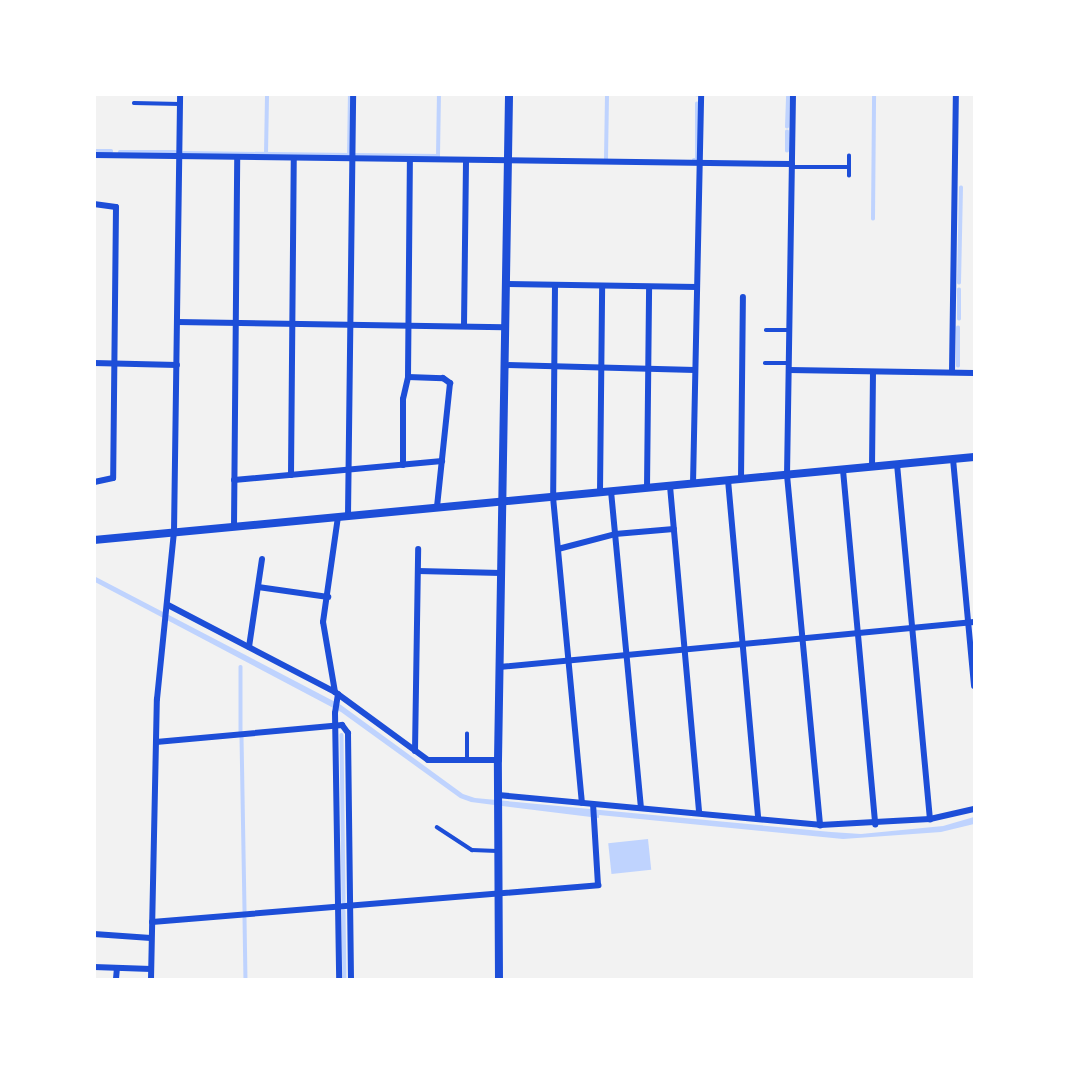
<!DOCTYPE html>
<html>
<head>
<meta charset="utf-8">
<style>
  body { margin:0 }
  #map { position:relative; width:1069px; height:1074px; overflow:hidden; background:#f2f2f2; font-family:"DejaVu Sans",sans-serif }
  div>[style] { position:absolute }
  .water>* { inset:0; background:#bfd3fe; transform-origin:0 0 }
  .stream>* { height:3.5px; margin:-1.75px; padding:0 1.75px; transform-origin:1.75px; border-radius:1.75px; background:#bfd3fe }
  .service>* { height:3.5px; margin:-1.75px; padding:0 1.75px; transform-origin:1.75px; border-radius:1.75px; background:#1d4ed8 }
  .minor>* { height:6px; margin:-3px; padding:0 3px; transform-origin:3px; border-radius:3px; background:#1d4ed8 }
  .tertiary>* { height:8px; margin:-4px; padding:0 4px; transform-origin:4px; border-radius:4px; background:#1d4ed8 }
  span { translate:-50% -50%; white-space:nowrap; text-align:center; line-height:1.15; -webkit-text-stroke:7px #fff; paint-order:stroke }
  .frame { position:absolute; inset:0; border:96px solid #fff; pointer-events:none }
</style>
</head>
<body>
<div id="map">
  <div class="water">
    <i style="clip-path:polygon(94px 576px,341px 705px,463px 794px,475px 798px,831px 832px,861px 834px,943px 826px,974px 817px,974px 824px,941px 832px,843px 839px,599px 815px,599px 818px,471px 802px,460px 798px,341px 712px,95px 582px)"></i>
    <i style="left:648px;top:839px;width:31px;height:40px;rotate:84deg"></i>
  </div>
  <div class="stream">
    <i style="left:697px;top:95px;width:1px;rotate:-90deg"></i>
    <i style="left:787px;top:127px;width:33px;rotate:-88deg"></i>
    <i style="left:94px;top:151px;width:17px"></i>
    <i style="left:787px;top:151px;width:19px;rotate:-90deg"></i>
    <i style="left:120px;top:152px;width:55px"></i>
    <i style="left:184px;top:153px;width:165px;rotate:0.7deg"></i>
    <i style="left:349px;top:155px;width:61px;rotate:-89.1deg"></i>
    <i style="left:266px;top:154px;width:60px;rotate:-89deg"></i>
    <i style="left:356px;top:155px;width:82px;rotate:0.7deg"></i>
    <i style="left:438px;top:156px;width:62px;rotate:-89.1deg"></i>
    <i style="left:606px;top:159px;width:65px;rotate:-89.1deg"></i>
    <i style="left:694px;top:160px;width:3px"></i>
    <i style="left:697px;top:160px;width:56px;rotate:-90deg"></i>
    <i style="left:873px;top:219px;width:125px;rotate:-89.5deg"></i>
    <i style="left:959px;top:283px;width:95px;rotate:-88.8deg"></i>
    <i style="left:959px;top:319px;width:29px;rotate:-90deg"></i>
    <i style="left:958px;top:366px;width:38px;rotate:-90deg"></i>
    <i style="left:241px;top:667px;width:64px;rotate:90deg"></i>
    <i style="left:342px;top:735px;width:167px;rotate:89.3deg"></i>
    <i style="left:242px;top:737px;width:174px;rotate:89deg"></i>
    <i style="left:344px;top:911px;width:68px;rotate:89.2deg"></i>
    <i style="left:245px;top:918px;width:61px;rotate:89.1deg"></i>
  </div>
  <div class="service">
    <i style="left:134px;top:103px;width:46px;rotate:1.2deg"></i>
    <i style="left:792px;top:167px;width:57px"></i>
    <i style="left:849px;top:176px;width:20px;rotate:-90deg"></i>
    <i style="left:766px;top:330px;width:22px"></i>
    <i style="left:765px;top:363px;width:22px"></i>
    <i style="left:467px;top:760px;width:26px;rotate:-90deg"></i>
    <i style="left:437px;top:827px;width:42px;rotate:33.3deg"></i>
    <i style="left:472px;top:850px;width:25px;rotate:2deg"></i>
  </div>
  <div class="minor">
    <i style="left:793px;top:94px;width:381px;rotate:90.9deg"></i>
    <i style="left:787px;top:475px;width:352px;rotate:84.6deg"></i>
    <i style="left:94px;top:155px;width:698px;rotate:0.74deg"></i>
    <i style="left:94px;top:204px;width:22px;rotate:8deg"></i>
    <i style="left:116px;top:207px;width:271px;rotate:90.6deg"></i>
    <i style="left:113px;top:478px;width:19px;rotate:168deg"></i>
    <i style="left:505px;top:284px;width:192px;rotate:0.9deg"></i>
    <i style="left:555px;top:285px;width:212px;rotate:90.5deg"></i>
    <i style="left:553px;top:497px;width:307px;rotate:84.6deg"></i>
    <i style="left:177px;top:322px;width:327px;rotate:0.9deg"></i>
    <i style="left:464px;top:326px;width:164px;rotate:-89.3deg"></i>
    <i style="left:94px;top:363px;width:83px;rotate:1.4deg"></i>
    <i style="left:504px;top:365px;width:191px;rotate:1.5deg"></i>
    <i style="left:789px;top:370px;width:185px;rotate:0.9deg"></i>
    <i style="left:952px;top:372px;width:278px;rotate:-89.2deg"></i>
    <i style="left:408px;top:377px;width:35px;rotate:2deg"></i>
    <i style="left:443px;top:378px;width:9px;rotate:36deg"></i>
    <i style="left:450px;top:383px;width:125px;rotate:96deg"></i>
    <i style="left:953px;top:459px;width:228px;rotate:84.7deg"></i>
    <i style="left:897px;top:464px;width:357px;rotate:84.7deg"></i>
    <i style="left:403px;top:465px;width:66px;rotate:-90deg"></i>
    <i style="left:403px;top:399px;width:23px;rotate:-77deg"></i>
    <i style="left:408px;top:377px;width:216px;rotate:-89.5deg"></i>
    <i style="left:872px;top:467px;width:95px;rotate:-89.4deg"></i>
    <i style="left:843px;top:470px;width:356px;rotate:84.8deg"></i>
    <i style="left:291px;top:475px;width:316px;rotate:-89.5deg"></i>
    <i style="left:741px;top:479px;width:182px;rotate:-89.4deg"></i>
    <i style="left:234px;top:480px;width:209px;rotate:-5.2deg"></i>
    <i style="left:728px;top:480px;width:340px;rotate:84.9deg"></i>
    <i style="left:693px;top:484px;width:390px;rotate:-88.8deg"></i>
    <i style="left:670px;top:486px;width:328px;rotate:84.9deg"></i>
    <i style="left:647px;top:488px;width:201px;rotate:-89.4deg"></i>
    <i style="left:611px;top:491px;width:318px;rotate:84.6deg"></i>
    <i style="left:600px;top:492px;width:206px;rotate:-89.4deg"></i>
    <i style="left:348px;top:516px;width:422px;rotate:-89.3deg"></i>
    <i style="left:234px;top:527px;width:369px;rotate:-89.5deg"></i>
    <i style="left:558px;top:549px;width:59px;rotate:-14.7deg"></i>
    <i style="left:615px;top:534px;width:59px;rotate:-4.8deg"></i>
    <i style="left:418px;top:571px;width:83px;rotate:1.4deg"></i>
    <i style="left:258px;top:587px;width:71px;rotate:8.1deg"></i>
    <i style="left:168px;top:605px;width:188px;rotate:27.5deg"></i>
    <i style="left:335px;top:692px;width:115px;rotate:36.2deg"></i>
    <i style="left:428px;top:760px;width:70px"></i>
    <i style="left:249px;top:647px;width:89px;rotate:-81.6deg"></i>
    <i style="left:499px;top:667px;width:477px;rotate:-5.4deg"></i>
    <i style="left:335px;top:692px;width:71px;rotate:-99.7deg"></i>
    <i style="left:323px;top:622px;width:106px;rotate:-81.9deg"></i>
    <i style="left:338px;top:694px;width:19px;rotate:99deg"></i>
    <i style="left:335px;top:713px;width:266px;rotate:89.1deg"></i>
    <i style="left:156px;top:742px;width:187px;rotate:-5.2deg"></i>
    <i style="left:342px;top:725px;width:10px;rotate:53deg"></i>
    <i style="left:348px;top:733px;width:246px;rotate:89.3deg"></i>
    <i style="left:415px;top:751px;width:202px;rotate:-89.1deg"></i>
    <i style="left:498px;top:795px;width:323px;rotate:5.3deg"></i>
    <i style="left:820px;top:825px;width:110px;rotate:-3.1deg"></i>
    <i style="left:930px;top:819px;width:45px;rotate:-12.8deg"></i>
    <i style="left:152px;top:922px;width:448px;rotate:-4.7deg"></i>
    <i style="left:598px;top:885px;width:81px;rotate:-93.5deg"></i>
    <i style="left:94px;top:934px;width:57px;rotate:4deg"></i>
    <i style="left:94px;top:967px;width:57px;rotate:2deg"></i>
    <i style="left:116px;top:979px;width:11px;rotate:-85deg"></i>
    <i style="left:151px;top:979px;width:280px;rotate:-88.8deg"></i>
    <i style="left:157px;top:699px;width:168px;rotate:-84.2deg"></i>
    <i style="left:174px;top:532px;width:438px;rotate:-89.2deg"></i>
  </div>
  <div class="tertiary">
    <i style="left:94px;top:540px;width:884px;rotate:-5.39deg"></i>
    <i style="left:499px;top:979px;width:219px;rotate:-90.3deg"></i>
    <i style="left:498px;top:760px;width:666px;rotate:-89.05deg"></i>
  </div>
  <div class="frame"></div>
</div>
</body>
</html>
